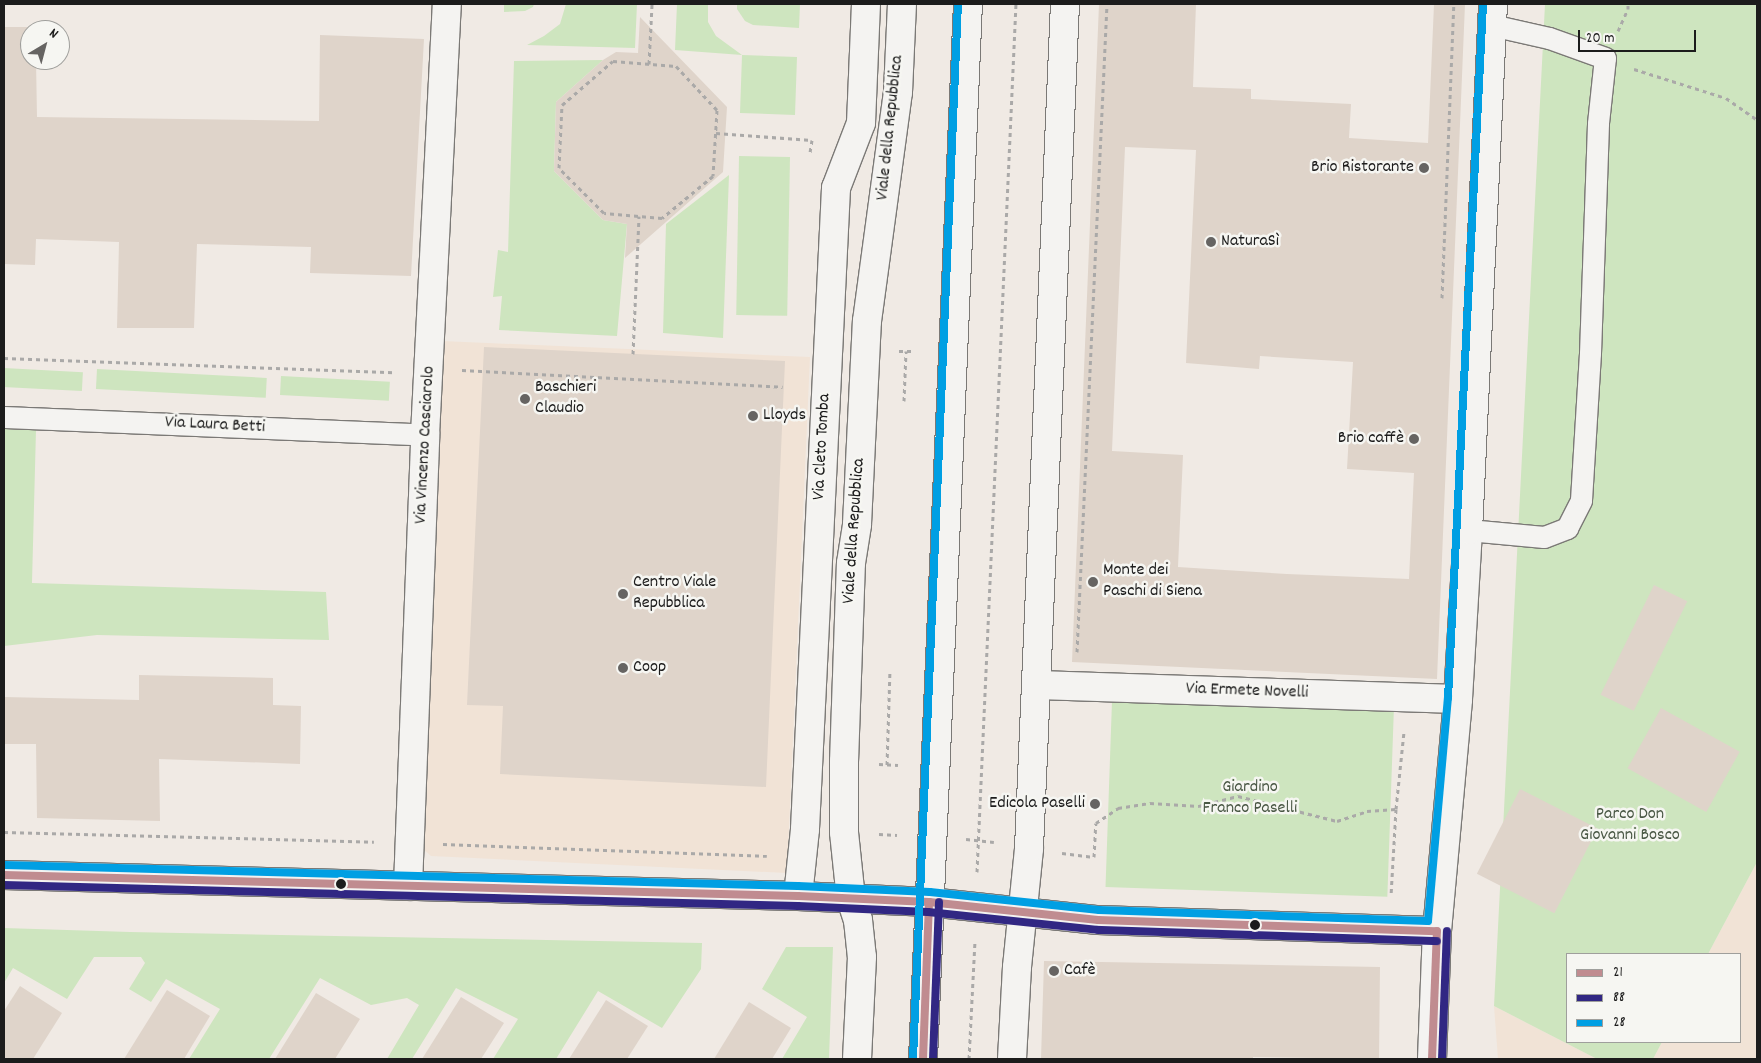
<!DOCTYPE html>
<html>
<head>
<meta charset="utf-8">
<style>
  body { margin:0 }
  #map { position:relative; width:1761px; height:1063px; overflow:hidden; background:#f0eae4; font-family:Dekko,sans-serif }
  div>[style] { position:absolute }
  .built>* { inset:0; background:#f1e3d6 }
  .green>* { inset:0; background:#cee5bf; transform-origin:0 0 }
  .building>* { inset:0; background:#dfd4ca; transform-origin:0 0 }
  .path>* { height:3px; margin-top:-1.5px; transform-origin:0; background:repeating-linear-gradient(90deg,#aaa9a8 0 4px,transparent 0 8px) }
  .roads { filter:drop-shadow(1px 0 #7b7976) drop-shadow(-1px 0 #7b7976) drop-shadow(0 1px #7b7976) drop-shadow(0 -1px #7b7976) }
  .lane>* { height:21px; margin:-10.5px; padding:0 10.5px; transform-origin:10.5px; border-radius:10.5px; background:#f4f3f1 }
  .street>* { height:28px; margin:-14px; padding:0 14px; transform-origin:14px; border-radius:14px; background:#f4f3f1 }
  .secondary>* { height:28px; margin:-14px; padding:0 14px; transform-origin:14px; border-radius:14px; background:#f4f3f1 }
  .bus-1>* { height:8px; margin:-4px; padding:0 4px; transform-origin:4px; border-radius:4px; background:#c08c90 }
  .bus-2>* { height:8px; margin:-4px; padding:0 4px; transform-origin:4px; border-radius:4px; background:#312783 }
  .bus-3>* { height:8px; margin:-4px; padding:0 4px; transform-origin:4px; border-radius:4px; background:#009fe3 }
  .dots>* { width:14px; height:14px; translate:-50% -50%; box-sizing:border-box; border:2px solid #f6f6f2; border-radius:50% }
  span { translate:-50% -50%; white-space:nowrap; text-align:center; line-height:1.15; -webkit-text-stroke:5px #f6f6f2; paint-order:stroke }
  .street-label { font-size:18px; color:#1c1c1c }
  .poi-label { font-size:18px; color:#1c1c1c }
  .right { translate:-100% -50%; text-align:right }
  .left { translate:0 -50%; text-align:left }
  .park-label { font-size:18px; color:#495744 }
  .frame { position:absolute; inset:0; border:5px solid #1c1c1c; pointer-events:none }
  .legend { position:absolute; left:1566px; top:953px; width:175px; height:90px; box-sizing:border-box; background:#f6f6f2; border:1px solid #9f9f9c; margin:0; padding:6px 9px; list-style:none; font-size:15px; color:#1c1c1c }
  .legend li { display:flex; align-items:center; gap:10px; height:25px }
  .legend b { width:25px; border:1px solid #9f9f9c }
  .north { position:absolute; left:20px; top:20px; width:50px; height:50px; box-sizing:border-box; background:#f6f6f2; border:1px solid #9f9f9c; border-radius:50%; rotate:37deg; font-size:14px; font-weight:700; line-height:20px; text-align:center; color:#1c1c1c }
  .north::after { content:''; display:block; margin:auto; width:18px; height:22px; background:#666462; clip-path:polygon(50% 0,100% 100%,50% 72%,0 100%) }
  .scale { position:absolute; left:1578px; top:30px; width:118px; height:22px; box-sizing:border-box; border:2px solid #1c1c1c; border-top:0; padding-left:6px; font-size:15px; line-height:18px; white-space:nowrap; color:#1c1c1c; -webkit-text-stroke:4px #f6f6f2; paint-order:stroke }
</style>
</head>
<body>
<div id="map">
  <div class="built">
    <i style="clip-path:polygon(419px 340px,810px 357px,787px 873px,431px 856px,397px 826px)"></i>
    <i style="clip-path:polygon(1757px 862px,1757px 1059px,1653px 1059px,1662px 1042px,1740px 1042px,1740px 954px,1708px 954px)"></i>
    <i style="clip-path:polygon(1494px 1006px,1597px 1059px,1498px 1059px)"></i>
  </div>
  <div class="green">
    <i style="clip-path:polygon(504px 4px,534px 4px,533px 7px,525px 11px,504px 12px)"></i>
    <i style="clip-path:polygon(566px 4px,637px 4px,635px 48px,527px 45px,544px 36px,560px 24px)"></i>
    <i style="clip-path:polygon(677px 4px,708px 4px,708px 22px,716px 36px,742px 55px,797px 57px,795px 115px,740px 113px,742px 55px,675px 50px)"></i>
    <i style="clip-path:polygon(737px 4px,800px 4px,799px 28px,753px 25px,745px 21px,737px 9px)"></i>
    <i style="clip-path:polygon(1545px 4px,1757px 4px,1757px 862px,1708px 954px,1567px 954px,1567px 1042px,1662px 1042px,1653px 1059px,1597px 1059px,1494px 1006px)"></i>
    <i style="clip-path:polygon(603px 60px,556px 102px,554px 171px,603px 220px,627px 224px,617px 336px,499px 330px,502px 296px,493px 297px,498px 250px,508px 252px,514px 61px)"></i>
    <i style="left:739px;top:156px;width:51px;height:159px;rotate:1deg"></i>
    <i style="clip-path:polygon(729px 175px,723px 338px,663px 333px,666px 224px)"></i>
    <i style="left:4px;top:368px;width:79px;height:19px;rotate:3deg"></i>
    <i style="left:97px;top:369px;width:170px;height:20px;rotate:3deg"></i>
    <i style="left:281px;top:376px;width:109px;height:19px;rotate:3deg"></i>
    <i style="clip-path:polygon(4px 429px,36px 430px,32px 583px,326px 592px,329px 640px,97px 635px,4px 646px)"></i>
    <i style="left:1112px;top:701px;width:282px;height:186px;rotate:2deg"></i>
    <i style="clip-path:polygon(4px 928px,130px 932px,702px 943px,701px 969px,662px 1028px,598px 991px,556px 1059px,493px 1059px,518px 1019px,456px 988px,412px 1059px,387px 1059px,419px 1005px,407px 998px,371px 1005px,320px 978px,269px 1059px,189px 1059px,220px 1009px,166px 979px,151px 1002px,129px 989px,145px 963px,141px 957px,94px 957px,67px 999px,13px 968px,4px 983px)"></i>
    <i style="clip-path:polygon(786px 947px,833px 947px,829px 1059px,782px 1059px,807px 1017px,762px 989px)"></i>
  </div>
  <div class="building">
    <i style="clip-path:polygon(evenodd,1099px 4px,1196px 4px,1193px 87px,1251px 89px,1251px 99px,1351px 104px,1349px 138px,1428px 143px,1434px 4px,1465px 4px,1437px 679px,1072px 662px,1099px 4px,1125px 147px,1196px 150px,1186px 363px,1259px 369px,1260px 356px,1353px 362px,1347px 469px,1414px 473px,1409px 579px,1287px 574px,1178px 567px,1183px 455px,1112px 451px,1125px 147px)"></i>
    <i style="clip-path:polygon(640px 17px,727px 107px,723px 172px,625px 258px,627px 224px,603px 220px,554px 171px,556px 102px,603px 60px,616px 52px,638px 53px)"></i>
    <i style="clip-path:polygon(4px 27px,36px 27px,36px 30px,30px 30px,30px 60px,36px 60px,37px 117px,319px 121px,320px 35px,424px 39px,411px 276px,310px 273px,311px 247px,197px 244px,194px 328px,117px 328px,119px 242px,36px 239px,35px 265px,4px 264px)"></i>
    <i style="clip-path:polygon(484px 347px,785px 361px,766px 787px,500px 774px,503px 706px,467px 705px)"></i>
    <i style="left:1654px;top:585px;width:37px;height:122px;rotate:26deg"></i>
    <i style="clip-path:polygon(139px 675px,273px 678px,273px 705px,301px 706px,300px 764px,159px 759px,160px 821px,37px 818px,36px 744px,4px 744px,4px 697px,139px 700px)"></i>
    <i style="left:1661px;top:708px;width:90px;height:69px;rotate:29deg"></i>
    <i style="left:1520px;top:789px;width:87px;height:95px;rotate:27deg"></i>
    <i style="clip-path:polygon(1044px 961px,1380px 967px,1379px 1059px,1253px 1057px,1253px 1059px,1041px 1059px)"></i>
    <i style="clip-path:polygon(20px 986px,62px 1013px,33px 1059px,4px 1059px,4px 1011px)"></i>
    <i style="clip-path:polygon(167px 990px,210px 1016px,184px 1059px,124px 1059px)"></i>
    <i style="clip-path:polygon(316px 993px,360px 1019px,335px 1059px,275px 1059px)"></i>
    <i style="clip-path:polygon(461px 997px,504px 1023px,481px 1059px,422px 1059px)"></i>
    <i style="clip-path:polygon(606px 1000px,648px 1026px,627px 1059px,569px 1059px)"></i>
    <i style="clip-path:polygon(749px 1002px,791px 1028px,772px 1059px,714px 1059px)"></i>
  </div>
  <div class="path">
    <i style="left:1618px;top:31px;width:24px;rotate:-66deg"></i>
    <i style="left:1628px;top:9px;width:5px;rotate:-90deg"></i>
    <i style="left:613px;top:61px;width:63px;rotate:4.5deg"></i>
    <i style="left:676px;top:66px;width:60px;rotate:47deg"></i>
    <i style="left:717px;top:110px;width:66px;rotate:93.5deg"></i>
    <i style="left:713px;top:176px;width:66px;rotate:140.5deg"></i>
    <i style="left:662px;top:218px;width:58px;rotate:-175.1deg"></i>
    <i style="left:604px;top:213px;width:64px;rotate:-135deg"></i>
    <i style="left:559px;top:168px;width:63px;rotate:-87.3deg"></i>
    <i style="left:562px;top:105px;width:67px;rotate:-40.8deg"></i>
    <i style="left:649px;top:64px;width:60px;rotate:-87.1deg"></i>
    <i style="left:1634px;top:69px;width:96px;rotate:17.5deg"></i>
    <i style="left:1726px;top:98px;width:38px;rotate:35deg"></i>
    <i style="left:716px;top:133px;width:96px;rotate:4.2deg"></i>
    <i style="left:812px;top:140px;width:13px;rotate:99deg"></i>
    <i style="left:1442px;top:298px;width:294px;rotate:-87.7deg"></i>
    <i style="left:899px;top:351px;width:16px"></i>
    <i style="left:633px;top:354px;width:138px;rotate:-87.5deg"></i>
    <i style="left:4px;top:358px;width:390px;rotate:2.1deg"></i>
    <i style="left:462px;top:370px;width:321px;rotate:3deg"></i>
    <i style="left:904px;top:401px;width:50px;rotate:-87.7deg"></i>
    <i style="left:1077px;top:652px;width:649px;rotate:-87.35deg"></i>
    <i style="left:879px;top:764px;width:19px;rotate:3deg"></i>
    <i style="left:887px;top:765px;width:94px;rotate:-88.2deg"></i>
    <i style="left:1396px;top:809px;width:77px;rotate:-84.1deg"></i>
    <i style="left:4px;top:832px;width:370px;rotate:1.5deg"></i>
    <i style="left:879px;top:834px;width:18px;rotate:3deg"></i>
    <i style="left:966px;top:839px;width:28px;rotate:6deg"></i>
    <i style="left:443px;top:844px;width:324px;rotate:2.1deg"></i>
    <i style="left:1062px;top:853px;width:32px;rotate:7deg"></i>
    <i style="left:1094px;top:857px;width:34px;rotate:-87deg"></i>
    <i style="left:1096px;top:823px;width:27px;rotate:-34deg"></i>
    <i style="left:1118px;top:808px;width:32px;rotate:-9deg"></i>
    <i style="left:1150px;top:803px;width:49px;rotate:3.5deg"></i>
    <i style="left:1199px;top:806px;width:40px;rotate:-14.4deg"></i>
    <i style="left:1238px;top:796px;width:102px;rotate:14.2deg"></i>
    <i style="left:1337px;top:821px;width:32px;rotate:-18deg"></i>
    <i style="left:1367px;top:811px;width:29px;rotate:-4deg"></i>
    <i style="left:1396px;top:809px;width:87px;rotate:93.3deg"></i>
    <i style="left:977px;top:872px;width:869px;rotate:-87.43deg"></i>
    <i style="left:969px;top:1059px;width:118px;rotate:-87.1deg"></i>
  </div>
  <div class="roads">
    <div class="lane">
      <i style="left:4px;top:417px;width:421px;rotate:2.4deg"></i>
      <i style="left:1468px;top:530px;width:76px;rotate:5.3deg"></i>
      <i style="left:1544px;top:537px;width:25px;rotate:-21deg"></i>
      <i style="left:1567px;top:528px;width:31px;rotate:-63deg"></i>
      <i style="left:1581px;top:500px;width:147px;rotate:-86.5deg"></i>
      <i style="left:1590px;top:353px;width:230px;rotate:-88deg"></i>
      <i style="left:1598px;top:123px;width:65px;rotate:-83.9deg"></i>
      <i style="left:1605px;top:58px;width:59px;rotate:-160.3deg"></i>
      <i style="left:1549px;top:38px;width:58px;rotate:-167.2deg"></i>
    </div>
    <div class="street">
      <i style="left:1037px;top:685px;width:421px;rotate:1.9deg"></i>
      <i style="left:408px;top:886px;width:451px;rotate:-87.8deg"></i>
      <i style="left:425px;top:435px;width:432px;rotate:-87.1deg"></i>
      <i style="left:798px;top:896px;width:67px;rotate:-84deg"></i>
      <i style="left:805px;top:829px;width:642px;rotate:-87.23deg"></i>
      <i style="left:836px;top:188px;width:70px;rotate:-69deg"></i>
      <i style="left:861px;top:123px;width:119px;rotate:-87.6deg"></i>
      <i style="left:851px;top:899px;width:22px;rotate:72deg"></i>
      <i style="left:858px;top:920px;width:37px;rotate:84deg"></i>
      <i style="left:862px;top:957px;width:102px;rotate:92.8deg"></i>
      <i style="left:929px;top:902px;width:170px;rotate:6.1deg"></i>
      <i style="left:1098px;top:920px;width:339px;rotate:1.9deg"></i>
      <i style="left:1012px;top:1059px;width:92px;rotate:-86.9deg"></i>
      <i style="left:1017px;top:967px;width:120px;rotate:-84.2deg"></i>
      <i style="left:1029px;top:848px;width:845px;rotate:-87.56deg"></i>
      <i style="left:1432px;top:1059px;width:128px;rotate:-87.8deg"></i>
      <i style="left:1437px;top:931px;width:233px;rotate:-84.8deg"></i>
      <i style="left:1458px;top:699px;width:169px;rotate:-86.6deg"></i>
      <i style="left:1468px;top:530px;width:527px;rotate:-87.28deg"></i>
    </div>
    <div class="secondary">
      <i style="left:4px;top:875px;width:794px;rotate:1.52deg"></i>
      <i style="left:798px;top:896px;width:131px;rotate:2.6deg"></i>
      <i style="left:851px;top:899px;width:67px;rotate:-96deg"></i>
      <i style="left:844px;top:832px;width:70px;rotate:-90deg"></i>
      <i style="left:844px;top:762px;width:199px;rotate:-88deg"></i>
      <i style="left:851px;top:563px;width:39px;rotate:-81deg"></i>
      <i style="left:857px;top:524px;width:203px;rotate:-87.2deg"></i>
      <i style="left:867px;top:321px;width:231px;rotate:-82.3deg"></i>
      <i style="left:898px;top:92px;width:88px;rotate:-87.4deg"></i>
      <i style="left:923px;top:1059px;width:1056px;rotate:-87.56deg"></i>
    </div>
  </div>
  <div class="bus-1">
    <i style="left:4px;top:875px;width:794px;rotate:1.52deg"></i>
    <i style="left:798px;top:896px;width:131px;rotate:2.6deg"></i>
    <i style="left:929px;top:902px;width:170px;rotate:6.1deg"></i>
    <i style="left:1098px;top:920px;width:339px;rotate:1.9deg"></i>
    <i style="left:923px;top:1059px;width:157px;rotate:-87.8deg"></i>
    <i style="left:1432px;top:1059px;width:128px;rotate:-87.8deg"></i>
  </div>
  <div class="bus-2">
    <i style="left:4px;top:885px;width:794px;rotate:1.52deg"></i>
    <i style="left:798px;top:906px;width:130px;rotate:2.6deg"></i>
    <i style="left:928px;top:912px;width:171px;rotate:6deg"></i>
    <i style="left:1098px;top:930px;width:339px;rotate:1.9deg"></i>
    <i style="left:933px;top:1059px;width:157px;rotate:-87.8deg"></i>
    <i style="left:1442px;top:1059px;width:128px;rotate:-87.8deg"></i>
  </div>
  <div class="bus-3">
    <i style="left:4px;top:865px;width:794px;rotate:1.52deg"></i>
    <i style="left:798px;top:886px;width:132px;rotate:2.6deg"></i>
    <i style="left:930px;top:892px;width:170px;rotate:6.1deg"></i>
    <i style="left:1099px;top:910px;width:329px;rotate:1.9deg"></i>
    <i style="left:1428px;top:921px;width:224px;rotate:-84.9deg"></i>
    <i style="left:1448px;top:698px;width:695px;rotate:-87.11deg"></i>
    <i style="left:913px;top:1059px;width:1056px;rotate:-87.56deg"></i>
  </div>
  <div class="dots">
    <i style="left:1424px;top:168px;background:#666462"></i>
    <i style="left:1211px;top:242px;background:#666462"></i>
    <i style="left:525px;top:399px;background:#666462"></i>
    <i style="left:753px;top:416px;background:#666462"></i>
    <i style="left:1414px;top:439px;background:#666462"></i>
    <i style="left:1093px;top:582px;background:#666462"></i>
    <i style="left:623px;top:594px;background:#666462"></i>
    <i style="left:623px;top:668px;background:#666462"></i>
    <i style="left:1095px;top:804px;background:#666462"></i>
    <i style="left:341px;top:884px;background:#1c1c1c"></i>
    <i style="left:1255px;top:925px;background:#1c1c1c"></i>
    <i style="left:1054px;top:971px;background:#666462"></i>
  </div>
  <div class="street-label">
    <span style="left:891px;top:128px;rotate:-84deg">Viale della Repubblica</span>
    <span style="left:215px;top:426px;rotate:3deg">Via Laura Betti</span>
    <span style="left:426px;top:445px;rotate:-87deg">Via Vincenzo Casciarolo</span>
    <span style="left:823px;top:447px;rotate:-87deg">Via Cleto Tomba</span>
    <span style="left:855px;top:531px;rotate:-86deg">Viale della Repubblica</span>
    <span style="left:1247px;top:692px;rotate:2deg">Via Ermete Novelli</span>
  </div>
  <div class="poi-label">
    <span class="right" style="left:1414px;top:168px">Brio Ristorante</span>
    <span class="left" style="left:1221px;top:242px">NaturaSì</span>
    <span class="left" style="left:535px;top:399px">Baschieri<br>Claudio</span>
    <span class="left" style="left:763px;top:416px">Lloyds</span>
    <span class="right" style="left:1404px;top:439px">Brio caffè</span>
    <span class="left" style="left:1103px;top:582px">Monte dei<br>Paschi di Siena</span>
    <span class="left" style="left:633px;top:594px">Centro Viale<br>Repubblica</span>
    <span class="left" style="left:633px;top:668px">Coop</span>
    <span class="right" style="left:1085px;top:804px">Edicola Paselli</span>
    <span class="left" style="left:1064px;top:971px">Cafè</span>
  </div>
  <div class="park-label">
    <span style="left:1250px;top:799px">Giardino<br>Franco Paselli</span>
    <span style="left:1630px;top:826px">Parco Don<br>Giovanni Bosco</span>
  </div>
  <div class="frame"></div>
  <ul class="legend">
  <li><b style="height:6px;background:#c08c90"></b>21</li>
  <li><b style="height:6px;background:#312783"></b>88</li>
  <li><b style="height:6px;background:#009fe3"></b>28</li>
  </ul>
  <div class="north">N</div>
  <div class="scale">20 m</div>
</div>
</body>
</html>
